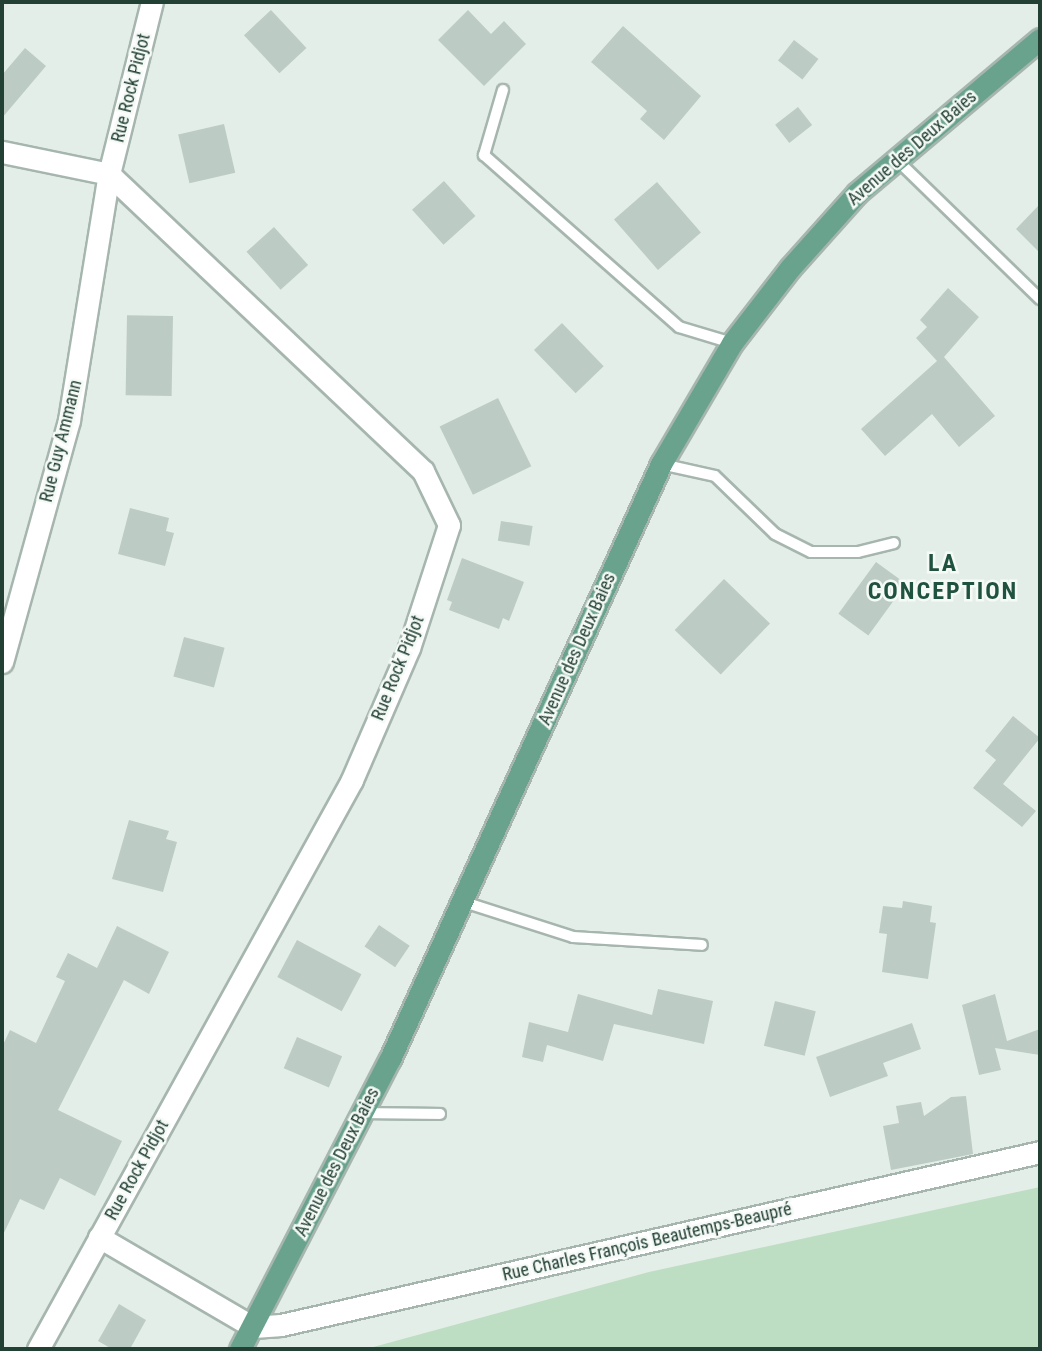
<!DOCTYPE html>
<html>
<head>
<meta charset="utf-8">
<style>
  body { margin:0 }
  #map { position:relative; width:1042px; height:1351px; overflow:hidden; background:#e4eee8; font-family:"Roboto Condensed",sans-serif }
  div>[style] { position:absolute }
  .green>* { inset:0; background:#bddec2 }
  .building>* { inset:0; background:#bccbc4; transform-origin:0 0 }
  .roads { filter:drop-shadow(2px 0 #a6b6af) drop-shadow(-2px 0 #a6b6af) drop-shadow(0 2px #a6b6af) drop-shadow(0 -2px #a6b6af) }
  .lane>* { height:10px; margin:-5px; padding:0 5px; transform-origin:5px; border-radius:5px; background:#fff }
  .street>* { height:21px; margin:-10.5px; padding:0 10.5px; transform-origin:10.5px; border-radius:10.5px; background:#fff }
  .primary>* { height:21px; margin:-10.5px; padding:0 10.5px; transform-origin:10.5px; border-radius:10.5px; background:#69a38d }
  span { translate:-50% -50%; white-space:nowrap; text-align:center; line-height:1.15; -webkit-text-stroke:5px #f5faf7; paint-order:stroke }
  .street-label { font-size:18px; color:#234035 }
  .district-label { font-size:24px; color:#1f523f; font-weight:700; letter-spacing:2px }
  .frame { position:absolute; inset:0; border:4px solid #234035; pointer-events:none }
</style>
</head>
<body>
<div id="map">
  <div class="green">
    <i style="clip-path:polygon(1040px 1187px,1040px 1349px,366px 1349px,649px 1272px)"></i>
  </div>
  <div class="building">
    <i style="left:271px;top:10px;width:52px;height:37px;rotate:47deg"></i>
    <i style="clip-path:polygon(468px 10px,491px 34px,504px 21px,526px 44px,484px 86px,438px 40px)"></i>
    <i style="clip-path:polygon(623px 26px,701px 96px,664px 140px,640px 119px,647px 111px,591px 62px)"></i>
    <i style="left:794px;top:40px;width:31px;height:26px;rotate:38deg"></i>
    <i style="clip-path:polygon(25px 48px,46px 66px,2px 118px,2px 75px)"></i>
    <i style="left:798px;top:107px;width:23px;height:29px;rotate:52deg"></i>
    <i style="left:224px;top:124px;width:50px;height:47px;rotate:77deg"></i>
    <i style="left:444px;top:181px;width:47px;height:43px;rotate:48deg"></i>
    <i style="left:657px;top:182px;width:67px;height:57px;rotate:49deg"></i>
    <i style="clip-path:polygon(1040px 204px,1040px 253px,1016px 229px)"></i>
    <i style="left:274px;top:227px;width:51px;height:37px;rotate:48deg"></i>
    <i style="clip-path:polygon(948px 288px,979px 317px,944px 357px,995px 416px,959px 447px,932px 414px,885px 456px,861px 429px,937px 361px,916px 338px,927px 327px,920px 320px)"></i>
    <i style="left:173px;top:316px;width:80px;height:46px;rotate:91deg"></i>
    <i style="left:562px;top:323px;width:60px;height:39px;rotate:46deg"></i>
    <i style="left:498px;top:398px;width:76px;height:65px;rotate:64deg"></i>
    <i style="clip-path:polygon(130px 508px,169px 518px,166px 531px,174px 533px,165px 566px,118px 554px)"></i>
    <i style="left:501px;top:521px;width:32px;height:20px;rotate:9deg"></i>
    <i style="clip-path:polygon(462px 558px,524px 582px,509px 621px,503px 618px,499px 629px,449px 610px,452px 602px,447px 600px)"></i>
    <i style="left:876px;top:562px;width:37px;height:64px;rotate:36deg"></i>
    <i style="left:724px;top:579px;width:64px;height:71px;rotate:44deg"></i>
    <i style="left:184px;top:637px;width:42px;height:41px;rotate:15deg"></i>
    <i style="clip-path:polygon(1013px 716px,1040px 738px,1003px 784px,1036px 811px,1022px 827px,973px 788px,996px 760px,985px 751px)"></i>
    <i style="clip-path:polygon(129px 820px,169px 831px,166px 839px,177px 842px,163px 892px,112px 879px)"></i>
    <i style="clip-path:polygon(903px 901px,932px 906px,930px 922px,936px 923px,928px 979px,882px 972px,887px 934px,879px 933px,883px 906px,902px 908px)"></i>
    <i style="left:379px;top:925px;width:37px;height:26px;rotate:34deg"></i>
    <i style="clip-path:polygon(117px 926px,169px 952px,149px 994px,124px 980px,58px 1110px,122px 1141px,95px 1196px,60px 1178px,44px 1210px,20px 1199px,2px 1237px,2px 1047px,10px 1030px,36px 1043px,65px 981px,56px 977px,68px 953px,97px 968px)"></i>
    <i style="left:297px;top:940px;width:73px;height:42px;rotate:28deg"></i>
    <i style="clip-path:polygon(658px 989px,713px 1001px,704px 1044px,614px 1024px,603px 1061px,547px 1045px,543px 1062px,522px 1057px,529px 1022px,568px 1032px,578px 994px,652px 1015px)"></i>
    <i style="clip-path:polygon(995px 994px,1007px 1041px,1040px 1029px,1040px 1055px,995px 1048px,1001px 1070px,979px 1075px,962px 1005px)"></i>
    <i style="left:775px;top:1001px;width:42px;height:46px;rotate:14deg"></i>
    <i style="clip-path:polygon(912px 1023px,921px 1049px,883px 1063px,888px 1076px,830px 1097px,816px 1057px)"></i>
    <i style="left:297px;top:1037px;width:49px;height:34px;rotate:23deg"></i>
    <i style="clip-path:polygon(966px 1096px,973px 1154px,891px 1170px,883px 1126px,899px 1123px,896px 1106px,921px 1102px,924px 1116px,951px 1097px)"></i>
    <i style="clip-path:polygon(119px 1304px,146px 1320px,130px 1349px,112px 1349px,98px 1341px)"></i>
  </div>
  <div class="roads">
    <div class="lane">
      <i style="left:503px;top:90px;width:68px;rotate:106.3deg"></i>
      <i style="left:484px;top:155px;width:260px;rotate:41.4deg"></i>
      <i style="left:679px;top:327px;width:55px;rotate:16.8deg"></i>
      <i style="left:896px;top:159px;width:201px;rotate:44.2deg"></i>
      <i style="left:661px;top:464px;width:55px;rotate:12.5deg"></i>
      <i style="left:715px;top:476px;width:83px;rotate:44deg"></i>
      <i style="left:775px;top:534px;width:40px;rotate:26.6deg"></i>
      <i style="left:811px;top:552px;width:47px"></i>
      <i style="left:858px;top:552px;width:37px;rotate:-14deg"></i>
      <i style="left:464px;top:902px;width:114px;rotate:17.8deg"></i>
      <i style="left:573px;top:937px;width:129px;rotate:3.5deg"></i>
      <i style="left:363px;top:1113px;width:77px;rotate:0.7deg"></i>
    </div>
    <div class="street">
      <i style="left:2px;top:152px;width:109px;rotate:11.6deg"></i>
      <i style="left:109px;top:174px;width:432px;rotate:43.4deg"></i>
      <i style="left:423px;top:471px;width:60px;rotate:64.3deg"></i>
      <i style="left:449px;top:525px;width:129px;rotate:108deg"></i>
      <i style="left:409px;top:648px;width:144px;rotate:113.4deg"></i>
      <i style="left:352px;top:780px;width:650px;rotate:118.89deg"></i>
      <i style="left:2px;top:662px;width:251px;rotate:-74.5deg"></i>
      <i style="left:69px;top:420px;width:249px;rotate:-80.8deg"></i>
      <i style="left:109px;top:174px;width:177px;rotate:-76deg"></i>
      <i style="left:99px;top:1237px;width:178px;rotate:30.3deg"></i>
      <i style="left:253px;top:1327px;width:28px;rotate:-4deg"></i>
      <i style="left:281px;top:1325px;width:778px;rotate:-12.84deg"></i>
    </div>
    <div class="primary">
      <i style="left:240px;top:1349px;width:326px;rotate:-62.7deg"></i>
      <i style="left:390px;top:1059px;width:654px;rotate:-65.51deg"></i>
      <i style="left:661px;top:464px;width:140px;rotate:-59.6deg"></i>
      <i style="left:732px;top:343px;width:95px;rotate:-52.3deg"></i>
      <i style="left:790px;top:268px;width:101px;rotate:-48.2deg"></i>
      <i style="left:857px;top:193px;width:239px;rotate:-40.1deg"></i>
    </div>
  </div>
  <div class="street-label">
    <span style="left:131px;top:88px;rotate:-76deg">Rue Rock Pidjot</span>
    <span style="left:912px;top:148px;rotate:-41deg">Avenue des Deux Baies</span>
    <span style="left:61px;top:441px;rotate:-76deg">Rue Guy Ammann</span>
    <span style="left:577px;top:649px;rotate:-66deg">Avenue des Deux Baies</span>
    <span style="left:398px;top:668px;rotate:-68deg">Rue Rock Pidjot</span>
    <span style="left:337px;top:1162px;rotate:-63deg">Avenue des Deux Baies</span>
    <span style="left:137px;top:1170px;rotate:-61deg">Rue Rock Pidjot</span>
    <span style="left:647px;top:1242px;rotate:-13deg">Rue Charles François Beautemps-Beaupré</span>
  </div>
  <div class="district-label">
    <span style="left:943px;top:578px">LA<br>CONCEPTION</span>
  </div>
  <div class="frame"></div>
</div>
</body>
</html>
